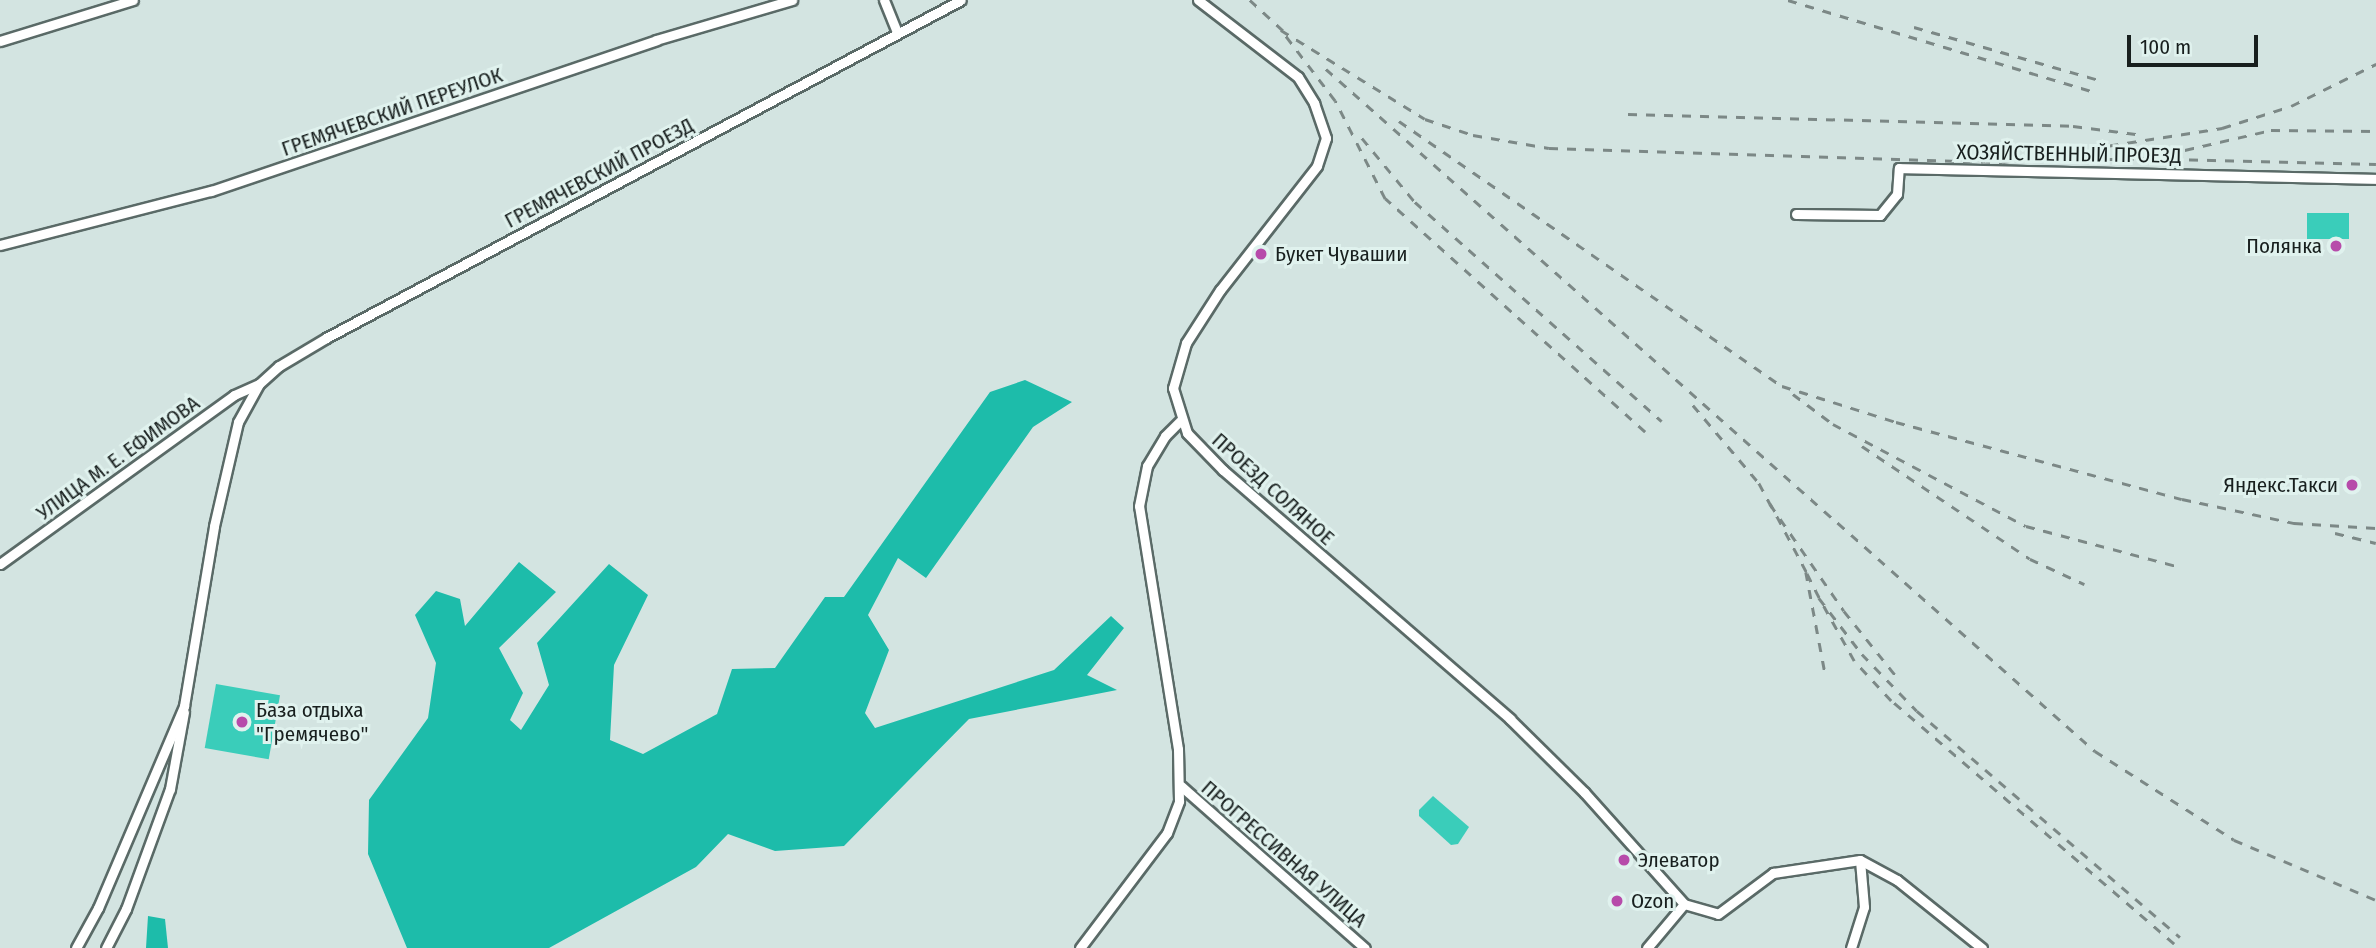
<!DOCTYPE html>
<html>
<head>
<meta charset="utf-8">
<style>
  body { margin:0 }
  #map { position:relative; width:2376px; height:948px; overflow:hidden; background:#d3e4e1; font-family:"Fira Sans Condensed",sans-serif }
  div>[style] { position:absolute }
  .green>* { inset:0; background:#3acdba; transform-origin:0 0 }
  .forest>* { inset:0; background:#1dbcaa }
  .roads { filter:drop-shadow(2px 0 #5a6a67) drop-shadow(-2px 0 #5a6a67) drop-shadow(0 2px #5a6a67) drop-shadow(0 -2px #5a6a67) }
  .minor>* { height:9px; margin:-4.5px; padding:0 4.5px; transform-origin:4.5px; border-radius:4.5px; background:#fff }
  .rail>* { height:2.5px; margin-top:-1.25px; transform-origin:0; background:repeating-linear-gradient(90deg,#7c8886 0 9px,transparent 0 18px) }
  .dots>* { width:19px; height:19px; translate:-50% -50%; box-sizing:border-box; border:4px solid #e0f2ee; border-radius:50% }
  span { translate:-50% -50%; white-space:nowrap; text-align:center; line-height:1.15; -webkit-text-stroke:6px #e0f2ee; paint-order:stroke }
  .street-label { font-size:21px; color:#181f1e }
  .poi-label { font-size:21px; color:#181f1e }
  .right { translate:-100% -50%; text-align:right }
  .left { translate:0 -50%; text-align:left }
  .scale { position:absolute; left:2127px; top:35px; width:131px; height:32px; box-sizing:border-box; border:4px solid #181f1e; border-top:0; padding-left:9px; font-size:21px; line-height:24px; white-space:nowrap; color:#181f1e; -webkit-text-stroke:5px #e0f2ee; paint-order:stroke }
</style>
</head>
<body>
<div id="map">
  <div class="green">
    <i style="left:2307px;top:213px;width:42px;height:26px"></i>
    <i style="left:216px;top:684px;width:65px;height:65px;rotate:10deg"></i>
    <i style="clip-path:polygon(1433px 796px,1469px 827px,1458px 844px,1451px 845px,1419px 816px,1419px 810px)"></i>
  </div>
  <div class="forest">
    <i style="clip-path:polygon(1025px 380px,1072px 402px,1033px 427px,926px 578px,898px 558px,868px 615px,889px 650px,865px 713px,875px 728px,1054px 670px,1111px 616px,1124px 628px,1087px 675px,1117px 690px,969px 719px,844px 846px,775px 851px,728px 834px,696px 867px,549px 948px,407px 948px,368px 854px,369px 800px,428px 718px,436px 663px,415px 615px,436px 591px,460px 599px,465px 626px,519px 562px,556px 592px,499px 648px,523px 693px,510px 720px,521px 730px,549px 685px,537px 643px,609px 564px,648px 595px,614px 665px,610px 740px,643px 754px,717px 714px,732px 669px,775px 668px,825px 597px,844px 597px,990px 392px)"></i>
    <i style="clip-path:polygon(148px 916px,165px 919px,168px 948px,146px 948px)"></i>
  </div>
  <div class="roads">
    <div class="minor">
      <i style="left:884px;top:0;width:35px;rotate:68deg"></i>
      <i style="left:1198px;top:0;width:126px;rotate:37.6deg"></i>
      <i style="left:1298px;top:77px;width:31px;rotate:58deg"></i>
      <i style="left:1314px;top:103px;width:37px;rotate:71deg"></i>
      <i style="left:1326px;top:138px;width:29px;rotate:108deg"></i>
      <i style="left:1317px;top:166px;width:157px;rotate:128deg"></i>
      <i style="left:1220px;top:290px;width:63px;rotate:122.7deg"></i>
      <i style="left:1186px;top:343px;width:47px;rotate:106.1deg"></i>
      <i style="left:1173px;top:388px;width:47px;rotate:72.7deg"></i>
      <i style="left:1187px;top:433px;width:52px;rotate:45.8deg"></i>
      <i style="left:1223px;top:470px;width:380px;rotate:40.9deg"></i>
      <i style="left:1510px;top:719px;width:104px;rotate:44.6deg"></i>
      <i style="left:1584px;top:792px;width:150px;rotate:48.2deg"></i>
      <i style="left:1684px;top:904px;width:35px;rotate:16deg"></i>
      <i style="left:1718px;top:914px;width:69px;rotate:-36.7deg"></i>
      <i style="left:1773px;top:873px;width:88px;rotate:-8.5deg"></i>
      <i style="left:1860px;top:860px;width:42px;rotate:28.4deg"></i>
      <i style="left:1897px;top:880px;width:109px;rotate:38.7deg"></i>
      <i style="left:0;top:41px;width:139px;rotate:-17.1deg"></i>
      <i style="left:1796px;top:214px;width:84px;rotate:0.7deg"></i>
      <i style="left:1880px;top:215px;width:27px;rotate:-51deg"></i>
      <i style="left:1897px;top:194px;width:26px;rotate:-86deg"></i>
      <i style="left:1899px;top:168px;width:477px;rotate:1.3deg"></i>
      <i style="left:0;top:245px;width:218px;rotate:-14.4deg"></i>
      <i style="left:211px;top:191px;width:470px;rotate:-18.7deg"></i>
      <i style="left:656px;top:40px;width:142px;rotate:-16.4deg"></i>
      <i style="left:0;top:564px;width:289px;rotate:-35.8deg"></i>
      <i style="left:234px;top:395px;width:27px;rotate:-24deg"></i>
      <i style="left:1181px;top:786px;width:245px;rotate:41.4deg"></i>
      <i style="left:76px;top:948px;width:46px;rotate:-61.2deg"></i>
      <i style="left:98px;top:908px;width:220px;rotate:-66.9deg"></i>
      <i style="left:184px;top:706px;width:182px;rotate:-80.5deg"></i>
      <i style="left:214px;top:526px;width:107px;rotate:-77deg"></i>
      <i style="left:238px;top:422px;width:43px;rotate:-61.1deg"></i>
      <i style="left:259px;top:384px;width:27px;rotate:-42deg"></i>
      <i style="left:279px;top:366px;width:55px;rotate:-30.8deg"></i>
      <i style="left:326px;top:338px;width:719px;rotate:-28.03deg"></i>
      <i style="left:106px;top:948px;width:44px;rotate:-62.9deg"></i>
      <i style="left:126px;top:909px;width:128px;rotate:-69.9deg"></i>
      <i style="left:170px;top:789px;width:78px;rotate:-79.7deg"></i>
      <i style="left:1080px;top:948px;width:144px;rotate:-52.9deg"></i>
      <i style="left:1167px;top:833px;width:34px;rotate:-69deg"></i>
      <i style="left:1179px;top:801px;width:52px;rotate:-91.1deg"></i>
      <i style="left:1178px;top:749px;width:246px;rotate:-99.1deg"></i>
      <i style="left:1139px;top:506px;width:41px;rotate:-78.7deg"></i>
      <i style="left:1147px;top:466px;width:35px;rotate:-59deg"></i>
      <i style="left:1165px;top:436px;width:21px;rotate:-45deg"></i>
      <i style="left:1647px;top:948px;width:57px;rotate:-49.9deg"></i>
      <i style="left:1851px;top:948px;width:43px;rotate:-72.4deg"></i>
      <i style="left:1864px;top:907px;width:47px;rotate:-94.9deg"></i>
    </div>
  </div>
  <div class="rail">
    <i style="left:1250px;top:0;width:53px;rotate:42.7deg"></i>
    <i style="left:1788px;top:0;width:320px;rotate:16.7deg"></i>
    <i style="left:1914px;top:27px;width:192px;rotate:16deg"></i>
    <i style="left:1326px;top:69px;width:1028px;rotate:41.57deg"></i>
    <i style="left:2095px;top:751px;width:165px;rotate:32.6deg"></i>
    <i style="left:2234px;top:840px;width:154px;rotate:22.9deg"></i>
    <i style="left:1628px;top:114px;width:445px;rotate:1.5deg"></i>
    <i style="left:2073px;top:126px;width:71px;rotate:7.3deg"></i>
    <i style="left:1399px;top:121px;width:466px;rotate:34.7deg"></i>
    <i style="left:1782px;top:386px;width:120px;rotate:17.5deg"></i>
    <i style="left:1896px;top:422px;width:296px;rotate:15.1deg"></i>
    <i style="left:2182px;top:499px;width:115px;rotate:12.1deg"></i>
    <i style="left:2294px;top:523px;width:82px;rotate:3.5deg"></i>
    <i style="left:1362px;top:138px;width:83px;rotate:50.4deg"></i>
    <i style="left:1415px;top:202px;width:330px;rotate:41.6deg"></i>
    <i style="left:2171px;top:159px;width:205px;rotate:1.4deg"></i>
    <i style="left:2071px;top:160px;width:79px;rotate:-1.5deg"></i>
    <i style="left:2150px;top:158px;width:124px;rotate:-13deg"></i>
    <i style="left:2271px;top:130px;width:105px;rotate:0.5deg"></i>
    <i style="left:1793px;top:394px;width:50px;rotate:36.9deg"></i>
    <i style="left:1833px;top:424px;width:218px;rotate:27.9deg"></i>
    <i style="left:2026px;top:526px;width:159px;rotate:14.9deg"></i>
    <i style="left:1693px;top:405px;width:102px;rotate:49.8deg"></i>
    <i style="left:1759px;top:483px;width:24px;rotate:62deg"></i>
    <i style="left:1645px;top:432px;width:349px;rotate:-138.1deg"></i>
    <i style="left:1385px;top:199px;width:110px;rotate:-117deg"></i>
    <i style="left:1335px;top:101px;width:89px;rotate:-127.3deg"></i>
    <i style="left:1281px;top:30px;width:169px;rotate:31.7deg"></i>
    <i style="left:1425px;top:119px;width:51px;rotate:18.4deg"></i>
    <i style="left:1473px;top:135px;width:77px;rotate:9.7deg"></i>
    <i style="left:1549px;top:148px;width:454px;rotate:1.8deg"></i>
    <i style="left:2003px;top:162px;width:222px;rotate:-8.8deg"></i>
    <i style="left:2222px;top:128px;width:72px;rotate:-17.7deg"></i>
    <i style="left:2291px;top:106px;width:95px;rotate:-26.3deg"></i>
    <i style="left:1862px;top:446px;width:202px;rotate:33.9deg"></i>
    <i style="left:2030px;top:559px;width:60px;rotate:24.8deg"></i>
    <i style="left:2335px;top:533px;width:42px;rotate:13.7deg"></i>
    <i style="left:1806px;top:572px;width:77px;rotate:-117.9deg"></i>
    <i style="left:1770px;top:504px;width:130px;rotate:55.3deg"></i>
    <i style="left:1844px;top:611px;width:83px;rotate:51.3deg"></i>
    <i style="left:1819px;top:598px;width:29px;rotate:-117deg"></i>
    <i style="left:1806px;top:572px;width:103px;rotate:79.3deg"></i>
    <i style="left:2174px;top:944px;width:373px;rotate:-139.3deg"></i>
    <i style="left:1891px;top:701px;width:54px;rotate:-132.8deg"></i>
    <i style="left:1854px;top:661px;width:72px;rotate:-119.1deg"></i>
    <i style="left:1819px;top:598px;width:71px;rotate:52.5deg"></i>
    <i style="left:1862px;top:654px;width:79px;rotate:46deg"></i>
    <i style="left:1917px;top:711px;width:347px;rotate:40.7deg"></i>
  </div>
  <div class="dots">
    <i style="left:2336px;top:246px;background:#b74baa"></i>
    <i style="left:1261px;top:254px;background:#b74baa"></i>
    <i style="left:2352px;top:485px;background:#b74baa"></i>
    <i style="left:242px;top:722px;background:#b74baa"></i>
    <i style="left:1624px;top:860px;background:#b74baa"></i>
    <i style="left:1617px;top:901px;background:#b74baa"></i>
  </div>
  <div class="street-label">
    <span style="left:392px;top:112px;rotate:-19deg">ГРЕМЯЧЕВСКИЙ ПЕРЕУЛОК</span>
    <span style="left:2069px;top:154px;rotate:1deg">ХОЗЯЙСТВЕННЫЙ ПРОЕЗД</span>
    <span style="left:599px;top:173px;rotate:-28deg">ГРЕМЯЧЕВСКИЙ ПРОЕЗД</span>
    <span style="left:118px;top:458px;rotate:-36deg">УЛИЦА М. Е. ЕФИМОВА</span>
    <span style="left:1273px;top:489px;rotate:42deg">ПРОЕЗД СОЛЯНОЕ</span>
    <span style="left:1284px;top:854px;rotate:41deg">ПРОГРЕССИВНАЯ УЛИЦА</span>
  </div>
  <div class="poi-label">
    <span class="right" style="left:2322px;top:246px">Полянка</span>
    <span class="left" style="left:1275px;top:254px">Букет Чувашии</span>
    <span class="right" style="left:2338px;top:485px">Яндекс.Такси</span>
    <span class="left" style="left:256px;top:722px">База отдыха<br>"Гремячево"</span>
    <span class="left" style="left:1638px;top:860px">Элеватор</span>
    <span class="left" style="left:1631px;top:901px">Ozon</span>
  </div>
  <div class="scale">100 m</div>
</div>
</body>
</html>
